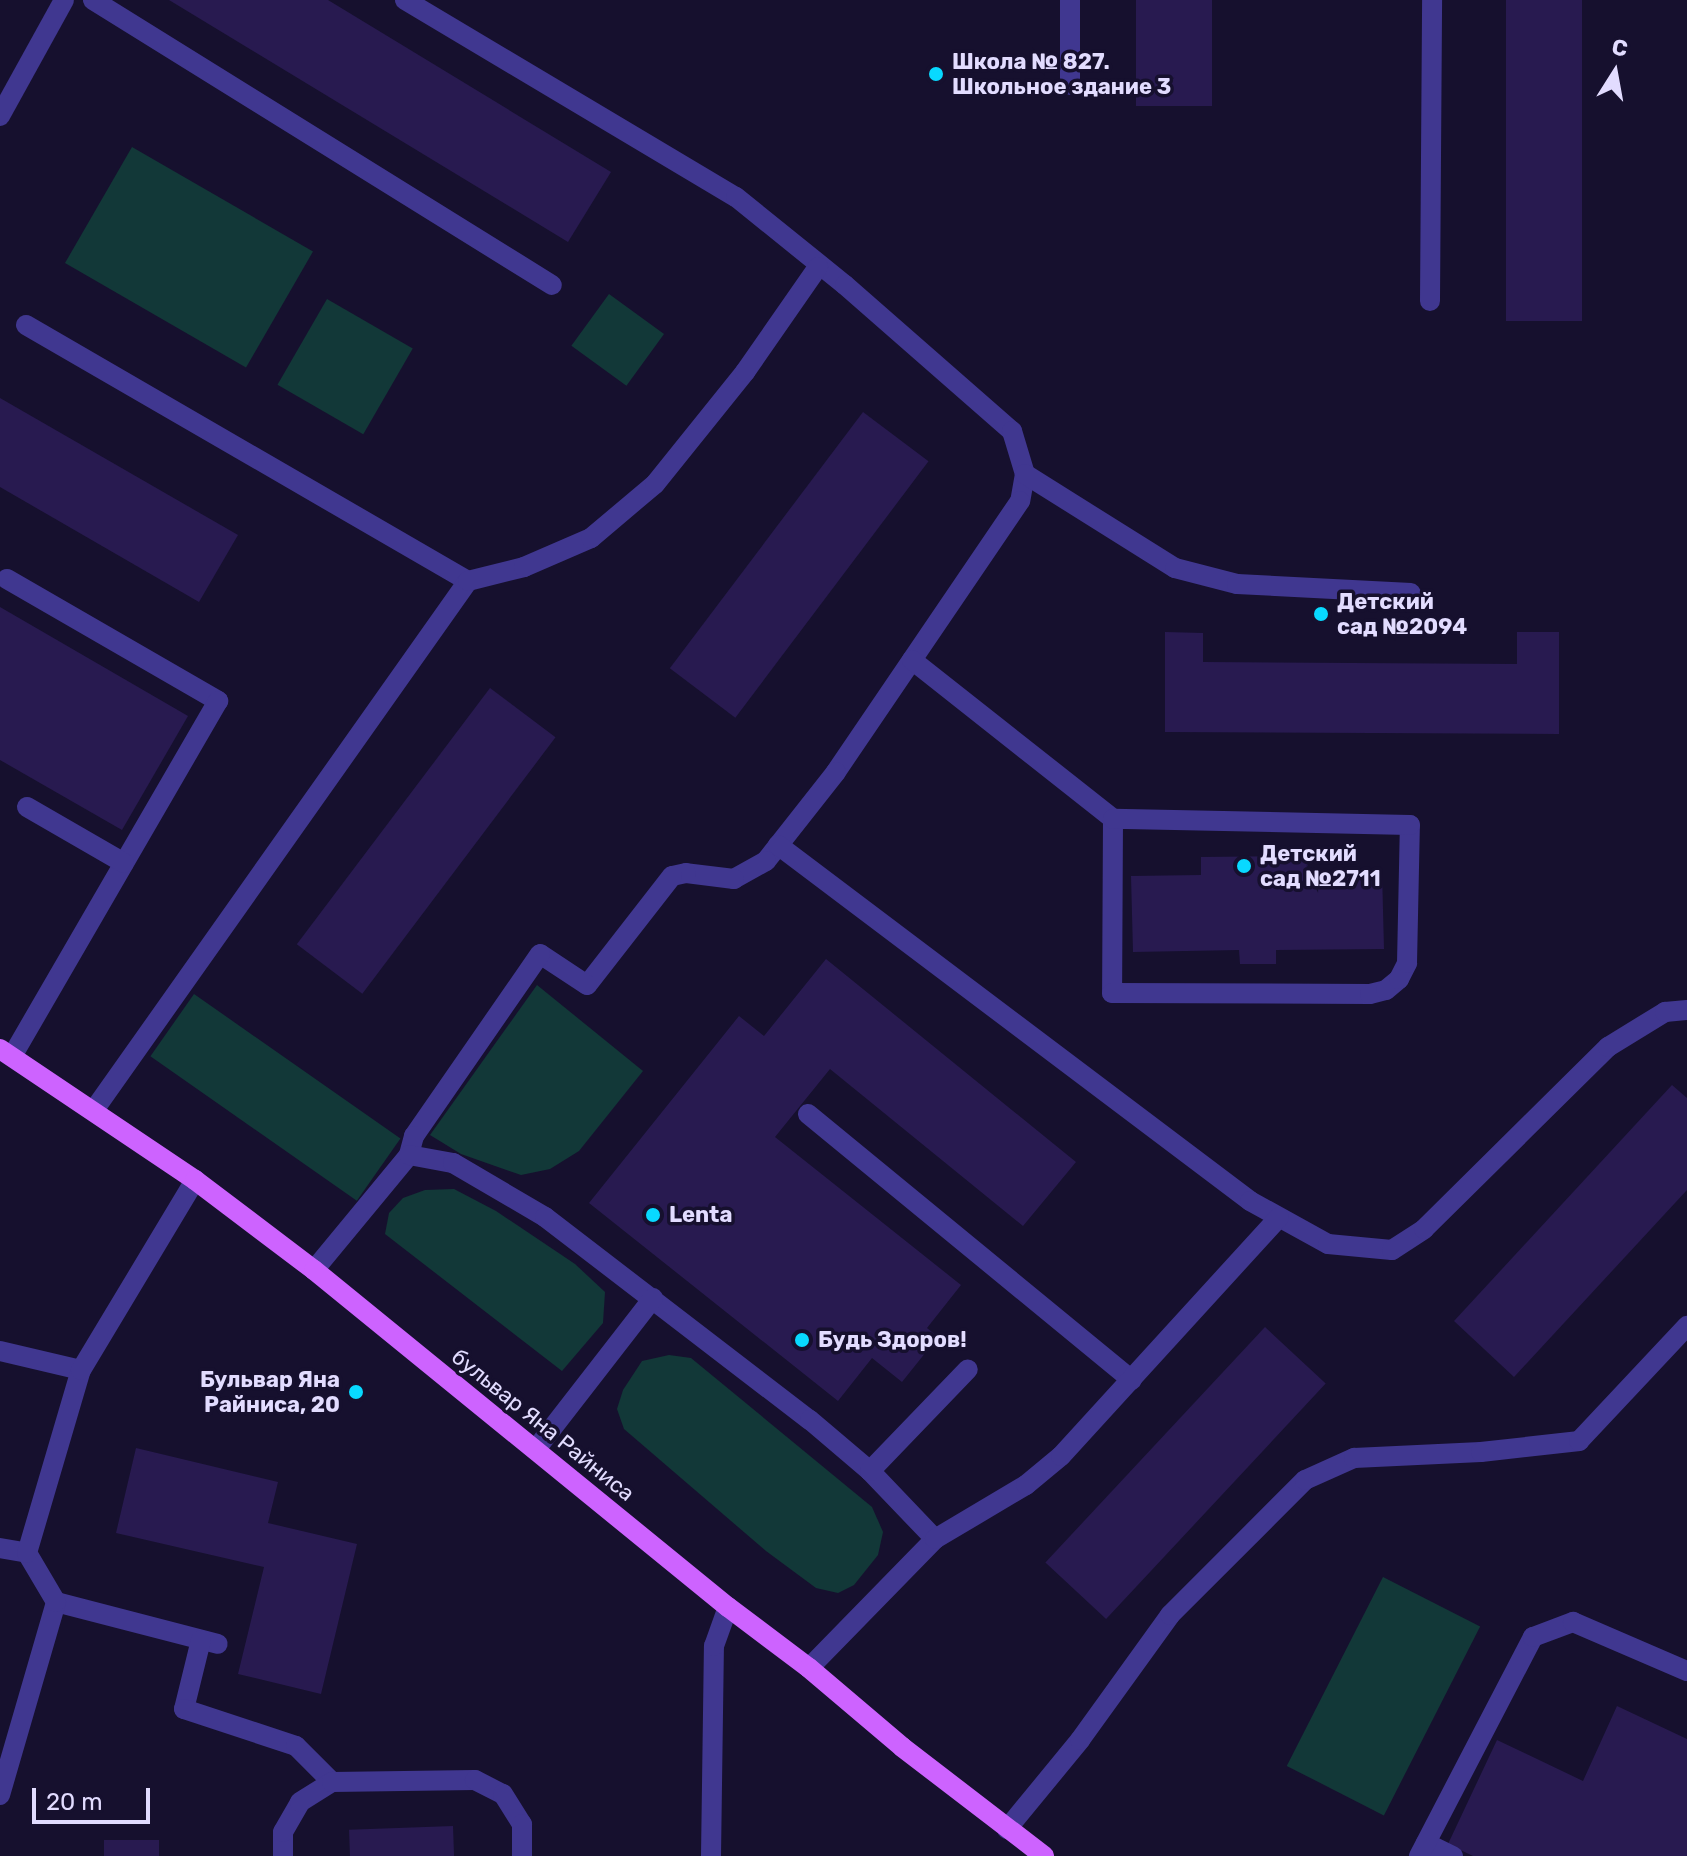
<!DOCTYPE html>
<html>
<head>
<meta charset="utf-8">
<style>
  body { margin:0 }
  #map { position:relative; width:1687px; height:1856px; overflow:hidden; background:#16102e; font-family:Rubik,sans-serif }
  div>[style] { position:absolute }
  .green>* { inset:0; background:#123838; transform-origin:0 0 }
  .building>* { inset:0; background:#281a50; transform-origin:0 0 }
  .minor>* { height:20px; margin:-10px; padding:0 10px; transform-origin:10px; border-radius:10px; background:#403790 }
  .major>* { height:20px; margin:-10px; padding:0 10px; transform-origin:10px; border-radius:10px; background:#cd63ff }
  .dots>* { width:22px; height:22px; translate:-50% -50%; box-sizing:border-box; border:4px solid #16102e; border-radius:50% }
  span { translate:-50% -50%; white-space:nowrap; text-align:center; line-height:1.15; -webkit-text-stroke:7px #16102e; paint-order:stroke }
  .poi-label { font-size:22px; color:#e2dcff; font-weight:700 }
  .left { translate:0 -50%; text-align:left }
  .right { translate:-100% -50%; text-align:right }
  .street-label { font-size:22px; color:#e2dcff }
  .north { position:absolute; left:1575px; top:32px; width:80px; height:80px; -webkit-text-stroke:6px #16102e; paint-order:stroke; rotate:11deg; font-size:22px; font-weight:700; line-height:32px; text-align:center; color:#e2dcff }
  .north::after { content:''; display:block; margin:auto; width:28px; height:36px; background:#e2dcff; clip-path:polygon(50% 0,100% 100%,50% 72%,0 100%) }
  .scale { position:absolute; left:32px; top:1788px; width:118px; height:36px; box-sizing:border-box; border:4px solid #e2dcff; border-top:0; padding-left:10px; font-size:24px; line-height:28px; white-space:nowrap; color:#e2dcff; -webkit-text-stroke:6px #16102e; paint-order:stroke }
</style>
</head>
<body>
<div id="map">
  <div class="green">
    <i style="left:132px;top:147px;width:209px;height:134px;rotate:30deg"></i>
    <i style="left:609px;top:294px;width:68px;height:64px;rotate:36deg"></i>
    <i style="left:327px;top:299px;width:99px;height:99px;rotate:30deg"></i>
    <i style="clip-path:polygon(537px 985px,643px 1071px,579px 1151px,550px 1169px,521px 1175px,461px 1154px,430px 1135px)"></i>
    <i style="left:194px;top:994px;width:252px;height:76px;rotate:35deg"></i>
    <i style="clip-path:polygon(454px 1189px,496px 1211px,575px 1264px,605px 1292px,603px 1323px,562px 1371px,385px 1234px,389px 1213px,403px 1198px,425px 1190px)"></i>
    <i style="clip-path:polygon(669px 1355px,691px 1358px,872px 1507px,883px 1532px,878px 1555px,854px 1585px,838px 1593px,816px 1588px,766px 1551px,624px 1429px,617px 1409px,623px 1390px,642px 1361px)"></i>
    <i style="left:1383px;top:1577px;width:109px;height:212px;rotate:27deg"></i>
  </div>
  <div class="building">
    <i style="clip-path:polygon(169px 0,328px 0,611px 172px,568px 242px)"></i>
    <i style="left:1136px;top:0;width:76px;height:106px"></i>
    <i style="left:1506px;top:0;width:76px;height:321px"></i>
    <i style="clip-path:polygon(0 398px,238px 535px,199px 602px,0 487px)"></i>
    <i style="left:863px;top:412px;width:82px;height:321px;rotate:37deg"></i>
    <i style="clip-path:polygon(0 607px,188px 716px,122px 830px,0 760px)"></i>
    <i style="clip-path:polygon(1165px 632px,1203px 633px,1203px 662px,1517px 664px,1517px 632px,1559px 632px,1559px 734px,1165px 732px)"></i>
    <i style="left:490px;top:688px;width:82px;height:321px;rotate:37deg"></i>
    <i style="clip-path:polygon(1307px 856px,1308px 872px,1382px 871px,1384px 949px,1276px 950px,1276px 964px,1240px 964px,1239px 950px,1133px 952px,1131px 876px,1201px 875px,1201px 857px)"></i>
    <i style="clip-path:polygon(826px 959px,1076px 1162px,1023px 1226px,830px 1069px,775px 1137px,961px 1285px,927px 1328px,938px 1337px,902px 1382px,872px 1358px,838px 1401px,589px 1203px,739px 1016px,764px 1036px)"></i>
    <i style="clip-path:polygon(1672px 1085px,1687px 1098px,1687px 1190px,1514px 1377px,1454px 1321px)"></i>
    <i style="left:1265px;top:1327px;width:83px;height:322px;rotate:43deg"></i>
    <i style="clip-path:polygon(136px 1448px,278px 1482px,268px 1523px,357px 1544px,321px 1694px,238px 1674px,264px 1567px,116px 1533px)"></i>
    <i style="clip-path:polygon(1617px 1706px,1687px 1739px,1687px 1856px,1473px 1856px,1448px 1844px,1497px 1740px,1583px 1781px)"></i>
    <i style="left:453px;top:1826px;width:30px;height:104px;rotate:88deg"></i>
    <i style="left:159px;top:1840px;width:16px;height:55px;rotate:90deg"></i>
  </div>
  <div class="minor">
    <i style="left:93px;top:0;width:540px;rotate:31.84deg"></i>
    <i style="left:405px;top:0;width:385px;rotate:30.8deg"></i>
    <i style="left:736px;top:197px;width:140px;rotate:38.9deg"></i>
    <i style="left:845px;top:285px;width:222px;rotate:41.2deg"></i>
    <i style="left:1012px;top:431px;width:45px;rotate:73.2deg"></i>
    <i style="left:1025px;top:474px;width:27px;rotate:100deg"></i>
    <i style="left:1020px;top:501px;width:328px;rotate:124.2deg"></i>
    <i style="left:836px;top:772px;width:113px;rotate:128.2deg"></i>
    <i style="left:766px;top:861px;width:37px;rotate:151deg"></i>
    <i style="left:734px;top:879px;width:48px;rotate:-172.9deg"></i>
    <i style="left:686px;top:873px;width:14px;rotate:168deg"></i>
    <i style="left:672px;top:876px;width:138px;rotate:127.9deg"></i>
    <i style="left:587px;top:985px;width:56px;rotate:-146.6deg"></i>
    <i style="left:540px;top:954px;width:221px;rotate:124.7deg"></i>
    <i style="left:414px;top:1136px;width:20px;rotate:105deg"></i>
    <i style="left:1070px;top:85px;width:85px;rotate:-90deg"></i>
    <i style="left:0;top:116px;width:132px;rotate:-61.1deg"></i>
    <i style="left:1430px;top:301px;width:301px;rotate:-89.6deg"></i>
    <i style="left:26px;top:325px;width:511px;rotate:30.08deg"></i>
    <i style="left:468px;top:581px;width:648px;rotate:125.26deg"></i>
    <i style="left:1025px;top:474px;width:177px;rotate:32.1deg"></i>
    <i style="left:1175px;top:568px;width:64px;rotate:14.5deg"></i>
    <i style="left:1237px;top:584px;width:174px;rotate:3deg"></i>
    <i style="left:7px;top:579px;width:244px;rotate:30deg"></i>
    <i style="left:218px;top:701px;width:410px;rotate:120.1deg"></i>
    <i style="left:468px;top:581px;width:58px;rotate:-14deg"></i>
    <i style="left:524px;top:567px;width:73px;rotate:-23.4deg"></i>
    <i style="left:591px;top:538px;width:84px;rotate:-40.2deg"></i>
    <i style="left:655px;top:484px;width:144px;rotate:-51.2deg"></i>
    <i style="left:745px;top:372px;width:128px;rotate:-55.2deg"></i>
    <i style="left:912px;top:660px;width:256px;rotate:38.3deg"></i>
    <i style="left:1113px;top:819px;width:174px;rotate:90.3deg"></i>
    <i style="left:1112px;top:993px;width:258px;rotate:0.2deg"></i>
    <i style="left:1370px;top:994px;width:16px;rotate:-14deg"></i>
    <i style="left:1386px;top:990px;width:17px;rotate:-40deg"></i>
    <i style="left:1399px;top:979px;width:18px;rotate:-63deg"></i>
    <i style="left:1407px;top:963px;width:138px;rotate:-88.8deg"></i>
    <i style="left:1410px;top:825px;width:297px;rotate:-178.8deg"></i>
    <i style="left:27px;top:807px;width:112px;rotate:30deg"></i>
    <i style="left:778px;top:845px;width:591px;rotate:37.02deg"></i>
    <i style="left:1250px;top:1201px;width:89px;rotate:28.9deg"></i>
    <i style="left:1328px;top:1244px;width:64px;rotate:5.4deg"></i>
    <i style="left:1392px;top:1250px;width:38px;rotate:-33deg"></i>
    <i style="left:1424px;top:1229px;width:259px;rotate:-44.7deg"></i>
    <i style="left:1608px;top:1047px;width:67px;rotate:-31.6deg"></i>
    <i style="left:1665px;top:1012px;width:22px;rotate:-5deg"></i>
    <i style="left:808px;top:1114px;width:419px;rotate:39.4deg"></i>
    <i style="left:314px;top:1270px;width:149px;rotate:-50.4deg"></i>
    <i style="left:409px;top:1155px;width:45px;rotate:10.3deg"></i>
    <i style="left:453px;top:1163px;width:107px;rotate:30.4deg"></i>
    <i style="left:545px;top:1217px;width:334px;rotate:37.5deg"></i>
    <i style="left:810px;top:1420px;width:79px;rotate:40.4deg"></i>
    <i style="left:870px;top:1471px;width:94px;rotate:46.3deg"></i>
    <i style="left:935px;top:1539px;width:180px;rotate:134.3deg"></i>
    <i style="left:0;top:1351px;width:83px;rotate:13.2deg"></i>
    <i style="left:536px;top:1449px;width:191px;rotate:-52.2deg"></i>
    <i style="left:870px;top:1471px;width:141px;rotate:-46.1deg"></i>
    <i style="left:935px;top:1539px;width:106px;rotate:-30.7deg"></i>
    <i style="left:1026px;top:1485px;width:45px;rotate:-39.6deg"></i>
    <i style="left:1061px;top:1456px;width:323px;rotate:-47.6deg"></i>
    <i style="left:0;top:1548px;width:27px;rotate:10deg"></i>
    <i style="left:56px;top:1602px;width:167px;rotate:14.5deg"></i>
    <i style="left:201px;top:1640px;width:71px;rotate:103.8deg"></i>
    <i style="left:184px;top:1709px;width:118px;rotate:18.3deg"></i>
    <i style="left:296px;top:1746px;width:51px;rotate:45deg"></i>
    <i style="left:0;top:1795px;width:201px;rotate:-73.8deg"></i>
    <i style="left:56px;top:1602px;width:57px;rotate:-120.6deg"></i>
    <i style="left:27px;top:1553px;width:191px;rotate:-73.6deg"></i>
    <i style="left:81px;top:1370px;width:222px;rotate:-59deg"></i>
    <i style="left:1007px;top:1829px;width:115px;rotate:-50.6deg"></i>
    <i style="left:1080px;top:1740px;width:154px;rotate:-54.2deg"></i>
    <i style="left:1170px;top:1615px;width:191px;rotate:-45deg"></i>
    <i style="left:1305px;top:1480px;width:54px;rotate:-24.2deg"></i>
    <i style="left:1354px;top:1458px;width:127px;rotate:-2.7deg"></i>
    <i style="left:1481px;top:1452px;width:99px;rotate:-6.4deg"></i>
    <i style="left:1579px;top:1441px;width:158px;rotate:-46.8deg"></i>
    <i style="left:1426px;top:1843px;width:30px;rotate:26deg"></i>
    <i style="left:283px;top:1856px;width:24px;rotate:-90deg"></i>
    <i style="left:283px;top:1832px;width:34px;rotate:-60deg"></i>
    <i style="left:300px;top:1802px;width:38px;rotate:-32deg"></i>
    <i style="left:332px;top:1782px;width:143px;rotate:-0.8deg"></i>
    <i style="left:475px;top:1780px;width:31px;rotate:27deg"></i>
    <i style="left:503px;top:1794px;width:36px;rotate:58deg"></i>
    <i style="left:522px;top:1824px;width:32px;rotate:90deg"></i>
    <i style="left:711px;top:1856px;width:210px;rotate:-89.2deg"></i>
    <i style="left:714px;top:1646px;width:41px;rotate:-70.3deg"></i>
    <i style="left:1419px;top:1856px;width:247px;rotate:-62.5deg"></i>
    <i style="left:1533px;top:1637px;width:43px;rotate:-20.6deg"></i>
    <i style="left:1573px;top:1622px;width:124px;rotate:23.3deg"></i>
  </div>
  <div class="major">
    <i style="left:0;top:1049px;width:235px;rotate:33.9deg"></i>
    <i style="left:195px;top:1180px;width:149px;rotate:37.1deg"></i>
    <i style="left:314px;top:1270px;width:534px;rotate:39.15deg"></i>
    <i style="left:728px;top:1607px;width:101px;rotate:37deg"></i>
    <i style="left:809px;top:1668px;width:122px;rotate:40.3deg"></i>
    <i style="left:902px;top:1747px;width:179px;rotate:37.5deg"></i>
  </div>
  <div class="dots">
    <i style="left:936px;top:74px;background:#08d9ff"></i>
    <i style="left:1321px;top:614px;background:#08d9ff"></i>
    <i style="left:1244px;top:866px;background:#08d9ff"></i>
    <i style="left:653px;top:1215px;background:#08d9ff"></i>
    <i style="left:802px;top:1340px;background:#08d9ff"></i>
    <i style="left:356px;top:1392px;background:#08d9ff"></i>
  </div>
  <div class="poi-label">
    <span class="left" style="left:952px;top:74px">Школа № 827.<br>Школьное здание 3</span>
    <span class="left" style="left:1337px;top:614px">Детский<br>сад №2094</span>
    <span class="left" style="left:1260px;top:866px">Детский<br>сад №2711</span>
    <span class="left" style="left:669px;top:1215px">Lenta</span>
    <span class="left" style="left:818px;top:1340px">Будь Здоров!</span>
    <span class="right" style="left:340px;top:1392px">Бульвар Яна<br>Райниса, 20</span>
  </div>
  <div class="street-label">
    <span style="left:543px;top:1425px;rotate:39deg">бульвар Яна Райниса</span>
  </div>
  <div class="north">С</div>
  <div class="scale">20 m</div>
</div>
</body>
</html>
